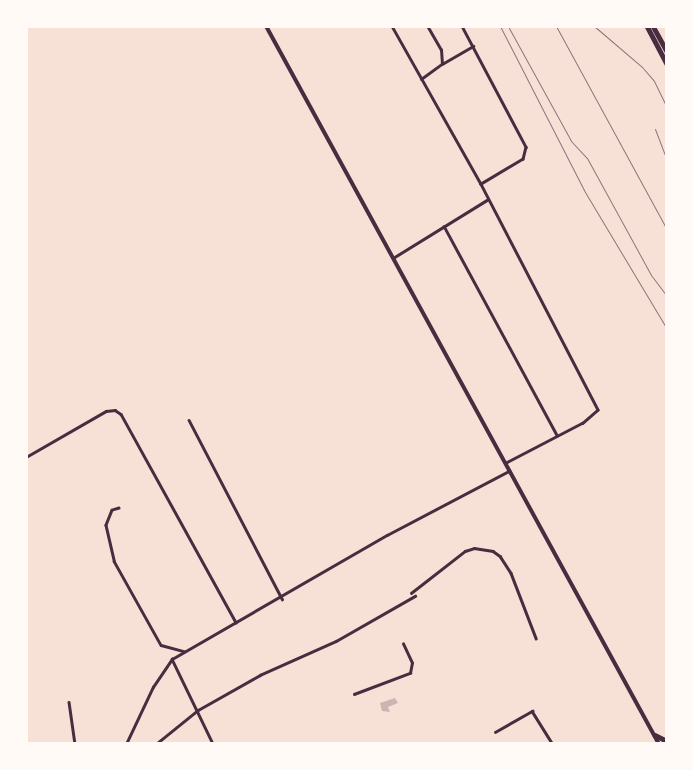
<!DOCTYPE html>
<html>
<head>
<meta charset="utf-8">
<style>
  body { margin:0 }
  #map { position:relative; width:693px; height:770px; overflow:hidden; background:#f7e1d7; font-family:Cabin,sans-serif }
  div>[style] { position:absolute }
  .building>* { inset:0; background:#ccb4b1 }
  .minor>* { height:2.5px; margin:-1.25px; padding:0 1.25px; transform-origin:1.25px; border-radius:1.25px; background:#4a2c40 }
  .secondary>* { height:4px; margin:-2px; padding:0 2px; transform-origin:2px; border-radius:2px; background:#4a2c40 }
  .primary>* { height:4.5px; margin:-2.25px; padding:0 2.25px; transform-origin:2.25px; border-radius:2.25px; background:#4a2c40 }
  .trunk>* { height:4.5px; margin:-2.25px; padding:0 2.25px; transform-origin:2.25px; border-radius:2.25px; background:#4a2c40 }
  .rail>* { height:1px; margin:-0.5px; padding:0 0.5px; transform-origin:0.5px; border-radius:0.5px; background:#8f747c }
  span { translate:-50% -50%; white-space:nowrap; text-align:center; line-height:1.15; -webkit-text-stroke:4.5px #fffaf5; paint-order:stroke }
  .frame { position:absolute; inset:0; border:28px solid #fffaf5; pointer-events:none }
</style>
</head>
<body>
<div id="map">
  <div class="building">
    <i style="clip-path:polygon(395px 698px,398px 703px,388px 707px,390px 712px,382px 711px,380px 703px)"></i>
  </div>
  <div class="minor">
    <i style="left:392px;top:26px;width:181px;rotate:60.6deg"></i>
    <i style="left:462px;top:26px;width:137px;rotate:62.1deg"></i>
    <i style="left:526px;top:147px;width:12px;rotate:104deg"></i>
    <i style="left:523px;top:159px;width:49px;rotate:149.2deg"></i>
    <i style="left:481px;top:184px;width:254px;rotate:62.6deg"></i>
    <i style="left:598px;top:410px;width:20px;rotate:139deg"></i>
    <i style="left:583px;top:423px;width:87px;rotate:152.5deg"></i>
    <i style="left:442px;top:64px;width:36px;rotate:-30deg"></i>
    <i style="left:421px;top:79px;width:26px;rotate:-36deg"></i>
    <i style="left:442px;top:64px;width:14px;rotate:-94deg"></i>
    <i style="left:441px;top:50px;width:28px;rotate:-120deg"></i>
    <i style="left:444px;top:226px;width:238px;rotate:61.6deg"></i>
    <i style="left:393px;top:258px;width:110px;rotate:-31.7deg"></i>
    <i style="left:189px;top:420px;width:202px;rotate:62.5deg"></i>
    <i style="left:26px;top:457px;width:92px;rotate:-29.9deg"></i>
    <i style="left:106px;top:411px;width:9px;rotate:-6deg"></i>
    <i style="left:115px;top:410px;width:7px;rotate:34deg"></i>
    <i style="left:121px;top:414px;width:238px;rotate:61.1deg"></i>
    <i style="left:119px;top:508px;width:7px;rotate:164deg"></i>
    <i style="left:112px;top:510px;width:16px;rotate:112deg"></i>
    <i style="left:106px;top:525px;width:37px;rotate:77deg"></i>
    <i style="left:114px;top:561px;width:96px;rotate:60.8deg"></i>
    <i style="left:161px;top:645px;width:24px;rotate:15deg"></i>
    <i style="left:411px;top:593px;width:68px;rotate:-37.9deg"></i>
    <i style="left:465px;top:551px;width:9px;rotate:-18deg"></i>
    <i style="left:474px;top:548px;width:19px;rotate:9deg"></i>
    <i style="left:493px;top:551px;width:9px;rotate:36deg"></i>
    <i style="left:500px;top:556px;width:20px;rotate:57deg"></i>
    <i style="left:511px;top:573px;width:70px;rotate:69deg"></i>
    <i style="left:172px;top:659px;width:94px;rotate:64.2deg"></i>
    <i style="left:354px;top:694px;width:60px;rotate:-20.6deg"></i>
    <i style="left:410px;top:673px;width:10px;rotate:-79deg"></i>
    <i style="left:412px;top:663px;width:21px;rotate:-115deg"></i>
    <i style="left:69px;top:702px;width:42px;rotate:81.9deg"></i>
    <i style="left:495px;top:732px;width:43px;rotate:-29.6deg"></i>
    <i style="left:532px;top:711px;width:39px;rotate:58deg"></i>
    <i style="left:126px;top:744px;width:63px;rotate:-64.7deg"></i>
    <i style="left:153px;top:687px;width:34px;rotate:-56deg"></i>
    <i style="left:172px;top:659px;width:248px;rotate:-30deg"></i>
    <i style="left:387px;top:535px;width:138px;rotate:-27.7deg"></i>
    <i style="left:156px;top:744px;width:54px;rotate:-39deg"></i>
    <i style="left:198px;top:710px;width:71px;rotate:-29.4deg"></i>
    <i style="left:260px;top:675px;width:83px;rotate:-24.1deg"></i>
    <i style="left:336px;top:641px;width:91px;rotate:-29.7deg"></i>
  </div>
  <div class="secondary">
    <i style="left:266px;top:26px;width:819px;rotate:61.31deg"></i>
  </div>
  <div class="primary">
    <i style="left:655px;top:735px;width:13px;rotate:27deg"></i>
  </div>
  <div class="trunk">
    <i style="left:647px;top:26px;width:43px;rotate:62.2deg"></i>
    <i style="left:653px;top:26px;width:29px;rotate:61deg"></i>
  </div>
  <div class="rail">
    <i style="left:500px;top:26px;width:186px;rotate:62.9deg"></i>
    <i style="left:585px;top:192px;width:160px;rotate:59.1deg"></i>
    <i style="left:556px;top:26px;width:232px;rotate:61.4deg"></i>
    <i style="left:594px;top:26px;width:63px;rotate:40.5deg"></i>
    <i style="left:642px;top:67px;width:18px;rotate:49deg"></i>
    <i style="left:654px;top:81px;width:30px;rotate:64deg"></i>
    <i style="left:509px;top:28px;width:129px;rotate:61.2deg"></i>
    <i style="left:571px;top:141px;width:23px;rotate:47deg"></i>
    <i style="left:587px;top:158px;width:133px;rotate:61.3deg"></i>
    <i style="left:651px;top:275px;width:26px;rotate:53deg"></i>
    <i style="left:655px;top:129px;width:33px;rotate:69deg"></i>
  </div>
  <div class="frame"></div>
</div>
</body>
</html>
